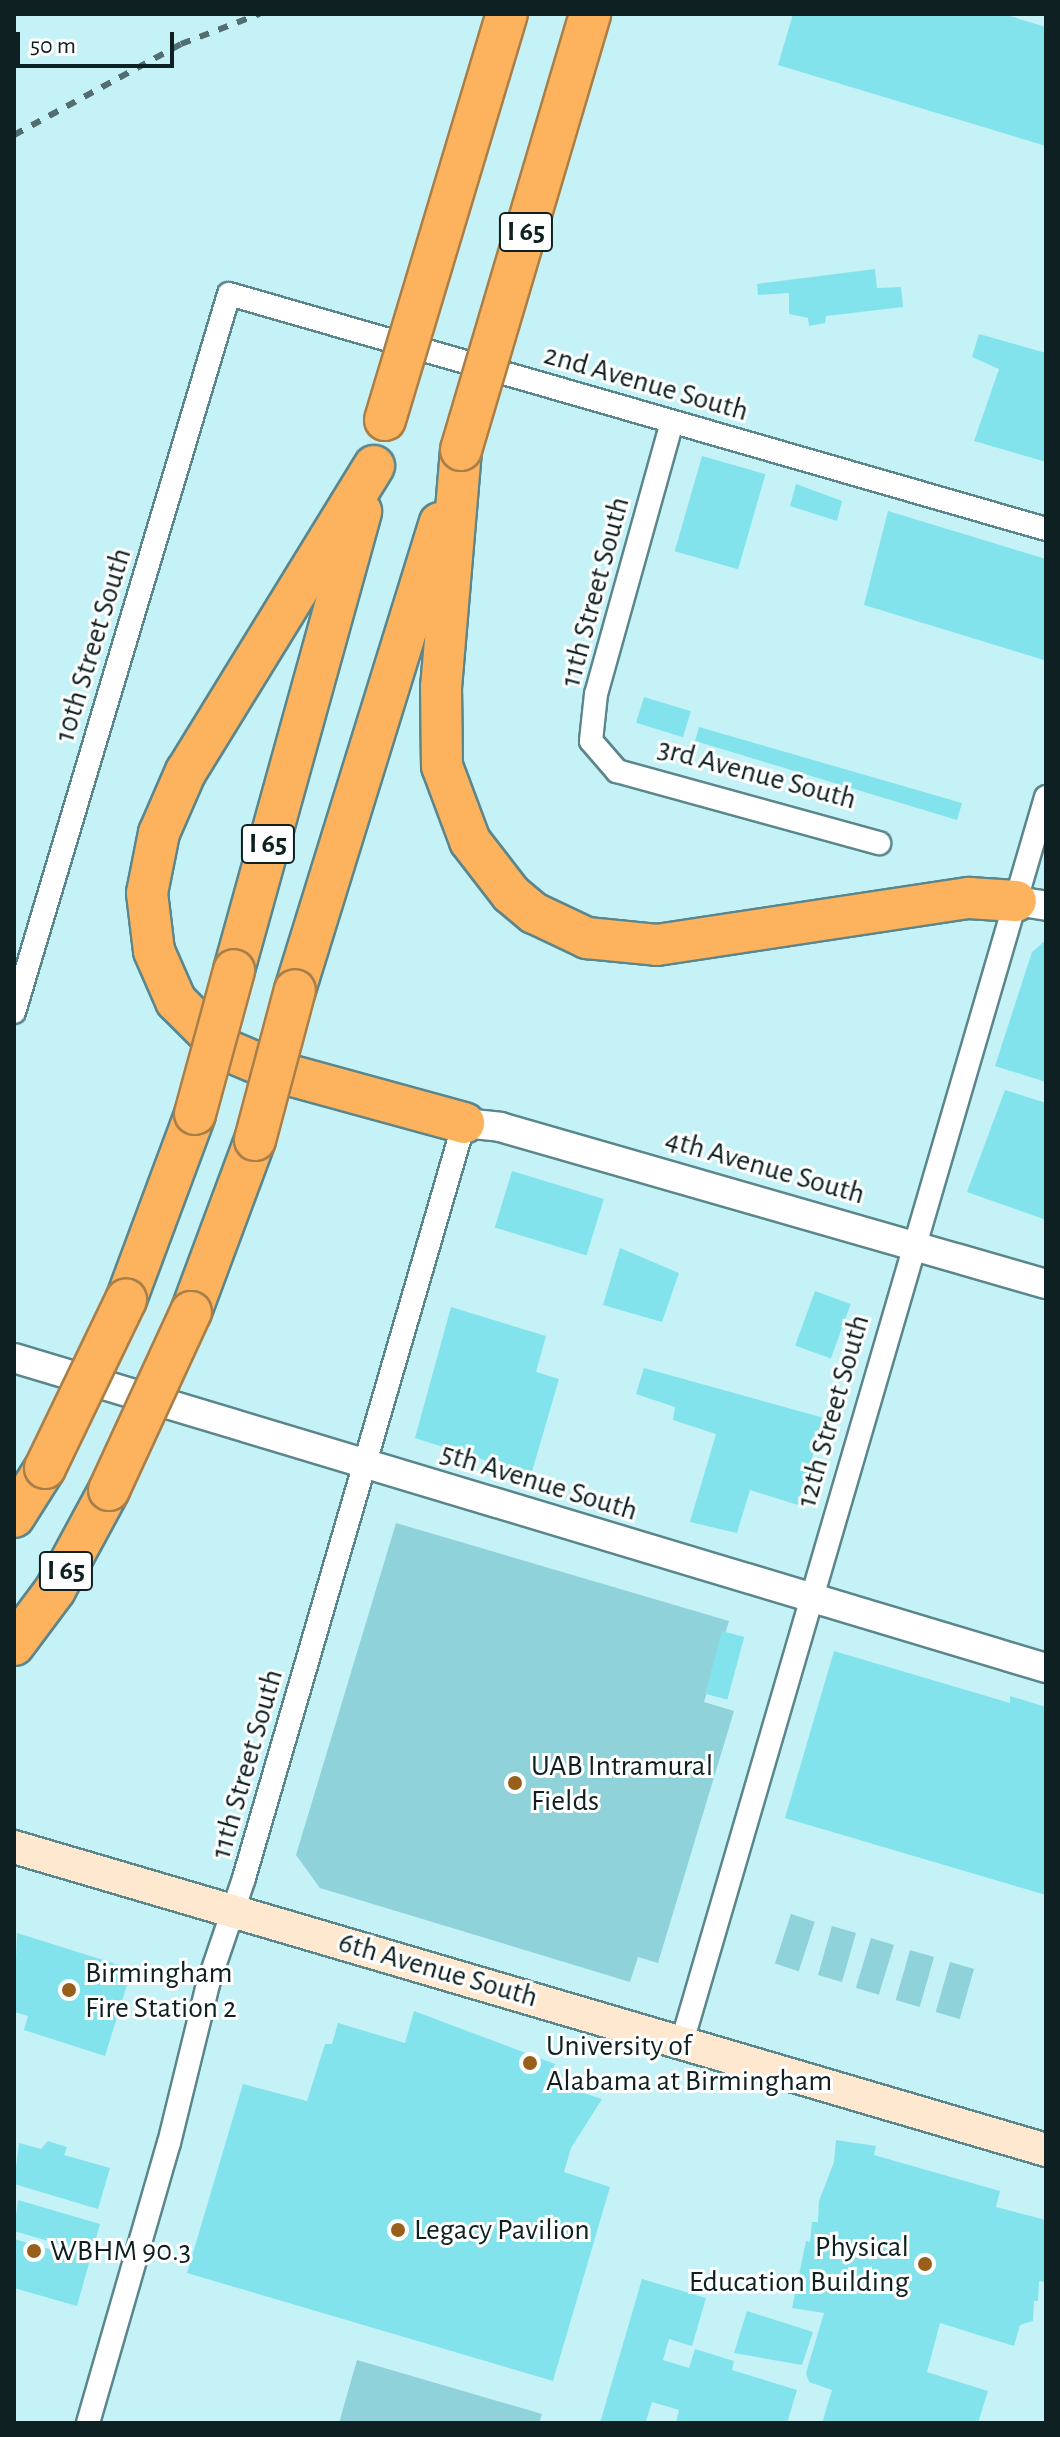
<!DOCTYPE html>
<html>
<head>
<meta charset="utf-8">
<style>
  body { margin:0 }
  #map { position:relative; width:1060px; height:2437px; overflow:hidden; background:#c4f2f7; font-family:"Alegreya Sans",sans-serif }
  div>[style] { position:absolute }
  .green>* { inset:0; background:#90d2d9; transform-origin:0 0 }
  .building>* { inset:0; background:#83e3ed; transform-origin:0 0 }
  .roads { filter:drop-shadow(2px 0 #5b868b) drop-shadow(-2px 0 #5b868b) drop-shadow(0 2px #5b868b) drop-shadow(0 -2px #5b868b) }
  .minor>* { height:22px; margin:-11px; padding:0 11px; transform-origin:11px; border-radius:11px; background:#fff }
  .tertiary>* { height:28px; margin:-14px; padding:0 14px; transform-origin:14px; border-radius:14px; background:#fff }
  .secondary>* { height:32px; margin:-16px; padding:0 16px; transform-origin:16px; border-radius:16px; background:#fee8cf }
  .motorway>* { height:40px; margin:-20px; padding:0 20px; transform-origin:20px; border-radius:20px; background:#fdb25e }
  .rail>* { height:6px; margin-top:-3px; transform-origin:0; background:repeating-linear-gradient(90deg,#526e71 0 10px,transparent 0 20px) }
  .bridges { filter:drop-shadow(2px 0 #a97f49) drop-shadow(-2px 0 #a97f49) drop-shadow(0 2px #a97f49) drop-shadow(0 -2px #a97f49) }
  .motorway-bridge>* { height:40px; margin:-20px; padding:0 20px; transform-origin:20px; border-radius:20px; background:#fdb25e }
  .dots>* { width:22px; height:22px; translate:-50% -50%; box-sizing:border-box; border:4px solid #fff; border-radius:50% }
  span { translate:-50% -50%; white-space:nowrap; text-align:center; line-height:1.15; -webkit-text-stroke:6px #fff; paint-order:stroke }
  .shield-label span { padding:2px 6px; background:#fff; border:2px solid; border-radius:6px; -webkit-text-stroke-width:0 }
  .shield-label { font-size:28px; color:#0e2021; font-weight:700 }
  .street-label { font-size:30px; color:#0e2021 }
  .poi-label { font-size:30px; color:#0e2021 }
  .left { translate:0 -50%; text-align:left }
  .right { translate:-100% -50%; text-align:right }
  .frame { position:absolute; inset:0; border:16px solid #0e2021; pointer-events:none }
  .scale { position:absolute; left:16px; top:32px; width:158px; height:36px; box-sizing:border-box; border:4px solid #0e2021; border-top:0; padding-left:10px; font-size:24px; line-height:28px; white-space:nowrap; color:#0e2021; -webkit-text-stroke:6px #fff; paint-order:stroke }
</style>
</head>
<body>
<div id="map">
  <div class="green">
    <i style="clip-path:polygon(396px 1523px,729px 1621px,704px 1702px,734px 1711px,658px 1963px,638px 1957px,630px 1982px,320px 1888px,296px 1855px)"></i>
    <i style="left:791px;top:1914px;width:25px;height:52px;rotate:18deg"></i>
    <i style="left:832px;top:1926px;width:25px;height:51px;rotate:16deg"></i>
    <i style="left:871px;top:1938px;width:24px;height:52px;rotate:17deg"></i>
    <i style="left:910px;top:1950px;width:25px;height:52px;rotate:16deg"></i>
    <i style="left:950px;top:1962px;width:25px;height:52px;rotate:16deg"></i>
    <i style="clip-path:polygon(357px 2360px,542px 2414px,539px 2423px,339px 2423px)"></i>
  </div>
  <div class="building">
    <i style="clip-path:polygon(793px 14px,1003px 14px,1046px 27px,1046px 146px,778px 65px)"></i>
    <i style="clip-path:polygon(875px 269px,877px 288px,901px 287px,903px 307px,826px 316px,825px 323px,809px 326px,808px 318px,789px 314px,789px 293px,758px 295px,757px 284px)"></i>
    <i style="clip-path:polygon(979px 334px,1046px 353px,1046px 462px,974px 441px,999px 369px,972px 357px)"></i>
    <i style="left:702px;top:456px;width:66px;height:99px;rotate:16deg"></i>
    <i style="clip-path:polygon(796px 484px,842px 501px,837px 521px,790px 506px)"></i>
    <i style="clip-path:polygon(888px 511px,1046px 559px,1044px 660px,864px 605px)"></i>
    <i style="left:644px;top:697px;width:49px;height:27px;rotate:17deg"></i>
    <i style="clip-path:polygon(699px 727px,962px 803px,957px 820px,695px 741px)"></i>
    <i style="clip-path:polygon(1046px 940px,1046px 1082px,995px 1066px,1032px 952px)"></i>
    <i style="clip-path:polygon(1005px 1090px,1046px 1103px,1046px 1220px,967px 1192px)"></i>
    <i style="left:512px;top:1171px;width:96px;height:59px;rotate:17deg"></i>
    <i style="clip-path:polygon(620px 1248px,679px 1273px,662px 1322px,603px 1305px)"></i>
    <i style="left:815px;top:1291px;width:38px;height:58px;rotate:20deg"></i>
    <i style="clip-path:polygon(451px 1307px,546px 1336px,536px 1372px,559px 1379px,531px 1475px,415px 1438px)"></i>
    <i style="clip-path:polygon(644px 1368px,824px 1418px,798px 1505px,750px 1490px,737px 1533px,690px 1522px,716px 1434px,673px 1420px,675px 1407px,636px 1394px)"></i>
    <i style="left:722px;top:1631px;width:23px;height:65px;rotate:15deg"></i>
    <i style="clip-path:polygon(834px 1651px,1010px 1703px,1010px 1696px,1046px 1707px,1046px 1895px,785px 1818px)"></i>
    <i style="clip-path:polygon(17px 1933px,132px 1969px,105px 2056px,24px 2030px,28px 2016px,14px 2012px)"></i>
    <i style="clip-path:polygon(414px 2011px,555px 2064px,547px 2081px,602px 2099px,571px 2148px,564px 2172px,610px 2187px,553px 2381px,187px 2273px,243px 2084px,307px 2101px,325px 2044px,332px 2044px,338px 2023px,405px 2043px)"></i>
    <i style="clip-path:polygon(836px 2140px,876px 2146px,874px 2155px,1000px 2191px,996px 2207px,1046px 2220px,1044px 2282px,1039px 2281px,1038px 2301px,1034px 2301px,1033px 2321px,1020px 2325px,1014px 2346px,940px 2323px,927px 2372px,988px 2391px,978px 2423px,822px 2423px,832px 2390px,809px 2382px,806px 2373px,824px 2313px,792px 2308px,806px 2241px,810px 2242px,812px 2222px,818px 2222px,819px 2201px,834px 2162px)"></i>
    <i style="clip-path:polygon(48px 2141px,67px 2147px,64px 2155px,110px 2168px,98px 2209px,14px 2184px,19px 2143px,41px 2149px)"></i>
    <i style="clip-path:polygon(18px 2200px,100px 2224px,77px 2306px,14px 2288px,14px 2239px,67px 2254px,69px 2247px,14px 2231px)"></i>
    <i style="clip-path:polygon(642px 2279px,706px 2298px,692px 2346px,669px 2339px,663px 2360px,689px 2368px,695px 2349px,734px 2361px,732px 2370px,797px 2390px,787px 2423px,676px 2423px,679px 2410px,652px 2402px,646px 2421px,652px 2423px,600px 2423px)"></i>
    <i style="clip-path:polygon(747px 2311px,813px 2332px,802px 2365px,734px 2353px)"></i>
  </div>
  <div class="roads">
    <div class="minor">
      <i style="left:672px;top:422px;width:282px;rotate:105.6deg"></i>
      <i style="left:596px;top:694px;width:47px;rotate:96.1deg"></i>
      <i style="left:591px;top:741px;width:40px;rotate:49deg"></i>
      <i style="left:617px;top:771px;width:272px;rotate:15.4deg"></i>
      <i style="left:14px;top:1012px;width:749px;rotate:-73.33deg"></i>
      <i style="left:229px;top:294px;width:850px;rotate:16.05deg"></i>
      <i style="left:682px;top:2042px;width:1297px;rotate:-73.7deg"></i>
      <i style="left:88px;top:2423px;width:291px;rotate:-73.9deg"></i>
      <i style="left:169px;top:2143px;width:164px;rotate:-76.2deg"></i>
      <i style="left:208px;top:1984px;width:112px;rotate:-71.2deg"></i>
      <i style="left:244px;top:1878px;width:786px;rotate:-73.75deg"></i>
    </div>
    <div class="tertiary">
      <i style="left:1016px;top:901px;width:30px;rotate:9deg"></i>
      <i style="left:464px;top:1123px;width:36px;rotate:6deg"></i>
      <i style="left:500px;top:1127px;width:568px;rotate:16.04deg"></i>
      <i style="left:14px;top:1358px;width:1078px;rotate:16.72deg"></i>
    </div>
    <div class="secondary">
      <i style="left:14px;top:1847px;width:1076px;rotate:16.36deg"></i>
    </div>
    <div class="motorway">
      <i style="left:461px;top:450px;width:237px;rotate:94.8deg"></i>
      <i style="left:441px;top:686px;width:80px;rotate:89.3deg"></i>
      <i style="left:442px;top:766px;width:80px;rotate:69.5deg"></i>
      <i style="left:470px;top:841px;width:67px;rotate:52.3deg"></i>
      <i style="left:511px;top:894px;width:30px;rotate:40deg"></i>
      <i style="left:534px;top:913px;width:59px;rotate:25.3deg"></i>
      <i style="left:587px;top:938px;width:70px;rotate:5.7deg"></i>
      <i style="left:657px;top:945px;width:316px;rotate:-8.6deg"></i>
      <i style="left:969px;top:898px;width:47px;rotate:3.7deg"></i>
      <i style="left:374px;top:466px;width:358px;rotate:121.6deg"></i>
      <i style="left:186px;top:771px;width:68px;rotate:113.5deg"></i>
      <i style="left:159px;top:833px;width:61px;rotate:101.3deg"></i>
      <i style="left:147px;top:893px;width:58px;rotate:83.1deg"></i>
      <i style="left:154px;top:951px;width:55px;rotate:66.3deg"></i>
      <i style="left:176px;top:1001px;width:68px;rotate:45deg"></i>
      <i style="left:224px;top:1049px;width:59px;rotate:23.1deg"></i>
      <i style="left:278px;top:1072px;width:193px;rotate:15.3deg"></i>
      <i style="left:234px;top:970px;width:476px;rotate:-74.5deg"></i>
      <i style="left:295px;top:990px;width:489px;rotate:-72.8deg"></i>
      <i style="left:126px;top:1300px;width:198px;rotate:-69.6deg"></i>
      <i style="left:191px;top:1312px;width:184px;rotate:-69.6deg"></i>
      <i style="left:14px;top:1517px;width:58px;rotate:-57.7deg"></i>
      <i style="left:14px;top:1645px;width:69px;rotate:-53.3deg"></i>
      <i style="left:55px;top:1590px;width:114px;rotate:-61.6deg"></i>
    </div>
  </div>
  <div class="rail">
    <i style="left:14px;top:135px;width:190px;rotate:-28.6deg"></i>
    <i style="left:181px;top:44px;width:84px;rotate:-21deg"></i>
  </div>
  <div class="bridges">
    <div class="motorway-bridge">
      <i style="left:385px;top:420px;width:424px;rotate:-73.3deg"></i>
      <i style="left:461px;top:450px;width:455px;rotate:-73.5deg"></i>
      <i style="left:195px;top:1114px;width:149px;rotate:-74.8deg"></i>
      <i style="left:255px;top:1140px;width:155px;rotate:-75.1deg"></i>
      <i style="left:45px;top:1468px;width:187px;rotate:-64.3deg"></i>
      <i style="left:109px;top:1490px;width:196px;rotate:-65.3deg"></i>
    </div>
  </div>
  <div class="dots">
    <i style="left:515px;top:1783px;background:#975f19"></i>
    <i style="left:69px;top:1990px;background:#975f19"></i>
    <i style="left:530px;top:2063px;background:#975f19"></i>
    <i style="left:398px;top:2230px;background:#975f19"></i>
    <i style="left:34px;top:2251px;background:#975f19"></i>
    <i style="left:925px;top:2264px;background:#975f19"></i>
  </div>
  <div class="shield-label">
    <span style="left:526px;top:232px">I 65</span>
    <span style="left:268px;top:844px">I 65</span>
    <span style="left:66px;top:1571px">I 65</span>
  </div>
  <div class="street-label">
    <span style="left:646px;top:383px;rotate:16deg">2nd Avenue South</span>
    <span style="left:595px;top:592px;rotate:-75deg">11th Street South</span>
    <span style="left:93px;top:645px;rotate:-73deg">10th Street South</span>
    <span style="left:757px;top:774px;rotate:15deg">3rd Avenue South</span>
    <span style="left:765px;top:1167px;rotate:16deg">4th Avenue South</span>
    <span style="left:833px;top:1411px;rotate:-74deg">12th Street South</span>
    <span style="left:539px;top:1482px;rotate:17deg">5th Avenue South</span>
    <span style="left:247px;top:1764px;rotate:-74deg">11th Street South</span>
    <span style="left:438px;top:1970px;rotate:16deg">6th Avenue South</span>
  </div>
  <div class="poi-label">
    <span class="left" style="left:531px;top:1783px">UAB Intramural<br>Fields</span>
    <span class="left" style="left:85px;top:1990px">Birmingham<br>Fire Station 2</span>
    <span class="left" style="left:546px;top:2063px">University of<br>Alabama at Birmingham</span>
    <span class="left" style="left:414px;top:2230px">Legacy Pavilion</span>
    <span class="right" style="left:909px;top:2264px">Physical<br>Education Building</span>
    <span class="left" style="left:50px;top:2251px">WBHM 90.3</span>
  </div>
  <div class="frame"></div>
  <div class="scale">50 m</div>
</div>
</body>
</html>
